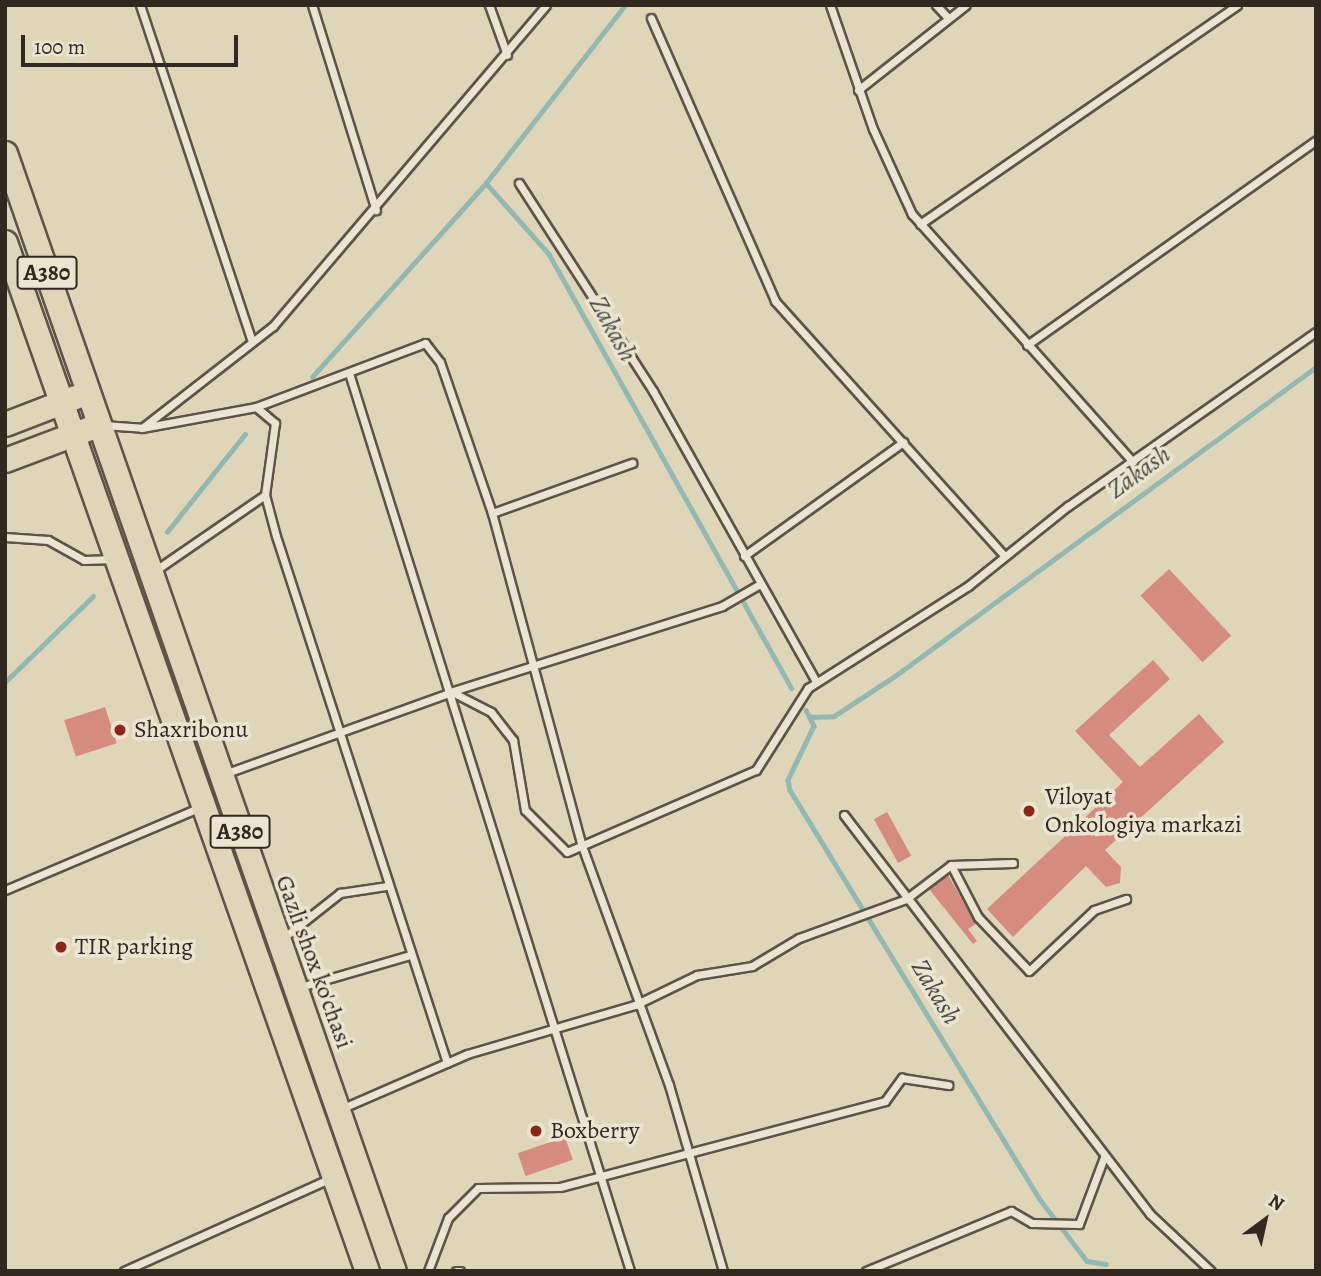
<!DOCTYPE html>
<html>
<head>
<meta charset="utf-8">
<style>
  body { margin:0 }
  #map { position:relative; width:1321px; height:1276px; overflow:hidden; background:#dfd5b8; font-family:Alegreya,serif }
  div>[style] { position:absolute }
  .stream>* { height:4.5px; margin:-2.25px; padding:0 2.25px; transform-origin:2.25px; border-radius:2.25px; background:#93b8b2 }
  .building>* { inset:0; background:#d58b80; transform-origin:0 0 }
  .roads { filter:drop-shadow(2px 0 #5d5346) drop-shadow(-2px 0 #5d5346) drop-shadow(0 2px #5d5346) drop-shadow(0 -2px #5d5346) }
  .service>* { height:7px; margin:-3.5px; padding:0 3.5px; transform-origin:3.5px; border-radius:3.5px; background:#eae4d1 }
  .trunk>* { height:23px; margin:-11.5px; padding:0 11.5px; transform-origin:11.5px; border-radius:11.5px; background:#dfd5b8 }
  .dots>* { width:19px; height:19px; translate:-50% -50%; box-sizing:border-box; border:4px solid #eae4d1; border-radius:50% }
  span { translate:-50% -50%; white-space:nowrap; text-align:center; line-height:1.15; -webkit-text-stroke:7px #eae4d1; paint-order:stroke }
  .shield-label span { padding:2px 5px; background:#eae4d1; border:2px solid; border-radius:5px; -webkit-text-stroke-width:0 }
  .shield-label { font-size:23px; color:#322820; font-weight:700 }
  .poi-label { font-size:24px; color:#322820 }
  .left { translate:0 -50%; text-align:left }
  .street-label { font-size:24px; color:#322820 }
  .water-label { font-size:26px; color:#4a4c44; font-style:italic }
  .frame { position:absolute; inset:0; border:7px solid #322820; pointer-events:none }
  .north { position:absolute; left:1230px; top:1185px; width:70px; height:70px; -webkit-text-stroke:5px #eae4d1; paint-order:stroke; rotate:33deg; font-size:19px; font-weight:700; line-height:28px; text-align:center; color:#322820 }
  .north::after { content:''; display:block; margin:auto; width:24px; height:32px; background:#322820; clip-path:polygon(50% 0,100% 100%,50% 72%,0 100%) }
  .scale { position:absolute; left:21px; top:35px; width:217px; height:32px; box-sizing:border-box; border:4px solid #322820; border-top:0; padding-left:9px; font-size:21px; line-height:24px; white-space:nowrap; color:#322820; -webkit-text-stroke:5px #eae4d1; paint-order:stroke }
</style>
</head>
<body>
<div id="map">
  <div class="stream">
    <i style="left:486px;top:183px;width:95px;rotate:48.4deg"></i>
    <i style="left:549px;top:254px;width:497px;rotate:60.8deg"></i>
    <i style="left:312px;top:377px;width:261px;rotate:-48.1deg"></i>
    <i style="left:486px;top:183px;width:226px;rotate:-52deg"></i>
    <i style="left:167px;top:532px;width:125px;rotate:-51.5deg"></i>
    <i style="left:5px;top:682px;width:123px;rotate:-44.3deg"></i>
    <i style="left:806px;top:710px;width:18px;rotate:63deg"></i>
    <i style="left:814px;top:726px;width:60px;rotate:115.7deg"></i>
    <i style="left:788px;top:780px;width:10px;rotate:79deg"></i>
    <i style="left:790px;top:790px;width:478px;rotate:58.6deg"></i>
    <i style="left:1039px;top:1198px;width:79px;rotate:52.7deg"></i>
    <i style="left:1087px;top:1261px;width:19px;rotate:9deg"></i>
    <i style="left:810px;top:717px;width:24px;rotate:-2deg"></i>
    <i style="left:834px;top:716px;width:73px;rotate:-33.3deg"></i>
    <i style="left:895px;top:676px;width:522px;rotate:-36.28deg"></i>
  </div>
  <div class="building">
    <i style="left:1169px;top:569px;width:91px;height:39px;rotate:47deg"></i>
    <i style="clip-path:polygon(1153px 660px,1170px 679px,1109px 735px,1140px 767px,1199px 714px,1224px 742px,1105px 850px,1121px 867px,1120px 883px,1106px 887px,1086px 866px,1013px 937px,987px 909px,1123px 782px,1075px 731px)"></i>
    <i style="left:105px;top:707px;width:38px;height:43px;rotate:72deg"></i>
    <i style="left:887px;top:812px;width:50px;height:15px;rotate:61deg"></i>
    <i style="clip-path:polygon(948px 875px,976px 924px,968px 929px,977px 941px,973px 944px,929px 889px)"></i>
    <i style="left:565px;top:1137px;width:24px;height:50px;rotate:71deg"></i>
  </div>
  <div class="roads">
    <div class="service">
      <i style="left:140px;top:5px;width:355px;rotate:71.6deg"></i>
      <i style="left:312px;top:5px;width:215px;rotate:72.7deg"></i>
      <i style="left:489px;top:5px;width:53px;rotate:70.2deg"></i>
      <i style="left:830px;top:5px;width:131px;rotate:70.9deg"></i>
      <i style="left:873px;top:129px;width:94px;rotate:65.4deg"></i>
      <i style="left:912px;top:214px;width:332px;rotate:48.3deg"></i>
      <i style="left:936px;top:5px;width:16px;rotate:47deg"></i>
      <i style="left:651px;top:18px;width:309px;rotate:66.3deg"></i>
      <i style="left:775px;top:301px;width:343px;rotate:48deg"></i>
      <i style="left:858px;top:90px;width:137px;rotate:-38.2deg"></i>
      <i style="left:519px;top:183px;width:247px;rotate:57.2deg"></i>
      <i style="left:653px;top:391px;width:333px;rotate:60.7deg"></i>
      <i style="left:920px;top:224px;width:385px;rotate:-34.6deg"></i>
      <i style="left:1027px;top:345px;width:354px;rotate:-35.3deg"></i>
      <i style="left:349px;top:373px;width:941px;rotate:72.62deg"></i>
      <i style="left:256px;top:407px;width:181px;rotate:-20.7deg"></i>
      <i style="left:425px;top:343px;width:24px;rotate:52deg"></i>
      <i style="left:440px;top:362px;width:160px;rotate:71deg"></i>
      <i style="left:492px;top:513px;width:149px;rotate:-19.7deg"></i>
      <i style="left:103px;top:425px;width:39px;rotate:4deg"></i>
      <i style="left:142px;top:428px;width:166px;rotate:-37.9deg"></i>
      <i style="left:273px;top:326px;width:421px;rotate:-49.6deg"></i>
      <i style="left:142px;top:428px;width:116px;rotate:-10.4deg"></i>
      <i style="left:256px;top:407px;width:25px;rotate:40deg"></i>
      <i style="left:275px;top:423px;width:73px;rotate:97.9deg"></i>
      <i style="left:265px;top:495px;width:42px;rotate:75deg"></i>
      <i style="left:276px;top:536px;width:554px;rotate:72.02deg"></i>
      <i style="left:492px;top:513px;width:345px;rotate:74.9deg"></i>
      <i style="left:582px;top:846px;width:254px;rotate:70deg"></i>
      <i style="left:669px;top:1085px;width:194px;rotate:73.8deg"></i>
      <i style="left:5px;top:537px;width:43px;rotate:4deg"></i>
      <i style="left:48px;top:540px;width:41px;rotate:29.1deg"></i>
      <i style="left:84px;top:560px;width:30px;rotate:-2deg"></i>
      <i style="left:744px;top:556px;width:196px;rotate:-35.6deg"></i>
      <i style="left:153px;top:572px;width:136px;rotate:-34.5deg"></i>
      <i style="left:453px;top:691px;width:282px;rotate:-17.5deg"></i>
      <i style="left:722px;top:606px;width:44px;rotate:-30.1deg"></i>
      <i style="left:224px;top:774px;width:242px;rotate:-19.8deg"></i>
      <i style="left:452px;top:692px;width:44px;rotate:27.1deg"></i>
      <i style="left:491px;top:712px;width:36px;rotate:52deg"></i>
      <i style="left:513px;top:740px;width:71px;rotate:80.3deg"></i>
      <i style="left:525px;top:810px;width:59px;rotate:45deg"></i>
      <i style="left:567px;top:852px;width:206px;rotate:-23.5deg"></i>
      <i style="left:756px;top:770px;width:97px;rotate:-57.6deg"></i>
      <i style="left:808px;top:688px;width:190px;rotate:-32.5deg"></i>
      <i style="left:968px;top:586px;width:128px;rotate:-38.7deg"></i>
      <i style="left:1068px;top:506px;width:303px;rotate:-35.1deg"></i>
      <i style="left:844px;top:815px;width:503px;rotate:52.51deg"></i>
      <i style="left:1150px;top:1214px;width:83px;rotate:43.1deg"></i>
      <i style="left:951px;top:865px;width:59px;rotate:62.6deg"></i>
      <i style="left:978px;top:917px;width:74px;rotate:46.6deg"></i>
      <i style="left:1029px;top:971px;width:89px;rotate:-43.2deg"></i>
      <i style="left:1094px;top:910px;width:34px;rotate:-19deg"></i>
      <i style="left:5px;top:890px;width:213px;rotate:-23deg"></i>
      <i style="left:283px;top:938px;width:73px;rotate:-38.3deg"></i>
      <i style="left:340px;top:893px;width:48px;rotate:-8.5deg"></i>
      <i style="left:300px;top:987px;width:115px;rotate:-16.2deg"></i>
      <i style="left:343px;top:1108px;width:135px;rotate:-23.5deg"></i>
      <i style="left:467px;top:1054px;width:175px;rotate:-16.3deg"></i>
      <i style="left:635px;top:1005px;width:69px;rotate:-25.8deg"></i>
      <i style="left:697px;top:975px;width:56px;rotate:-9.3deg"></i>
      <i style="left:752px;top:966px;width:55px;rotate:-30.8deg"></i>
      <i style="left:799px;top:938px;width:114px;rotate:-20deg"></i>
      <i style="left:906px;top:899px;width:56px;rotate:-37.1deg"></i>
      <i style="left:951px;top:865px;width:62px;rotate:-1.8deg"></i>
      <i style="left:124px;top:1271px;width:227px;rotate:-24.2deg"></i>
      <i style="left:428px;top:1271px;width:57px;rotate:-69.3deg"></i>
      <i style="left:448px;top:1218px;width:42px;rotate:-45deg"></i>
      <i style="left:478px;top:1188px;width:82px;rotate:-0.7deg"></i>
      <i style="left:560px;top:1187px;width:336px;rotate:-14.8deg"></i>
      <i style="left:885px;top:1101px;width:29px;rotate:-54deg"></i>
      <i style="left:902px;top:1078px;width:47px;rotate:8.7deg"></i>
      <i style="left:456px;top:1271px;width:4px"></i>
      <i style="left:866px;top:1271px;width:157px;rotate:-22.5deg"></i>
      <i style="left:1011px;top:1211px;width:24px;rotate:30deg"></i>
      <i style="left:1032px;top:1223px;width:47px;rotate:1.2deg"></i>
      <i style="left:1079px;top:1224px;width:72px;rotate:-69.5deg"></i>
    </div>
    <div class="trunk">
      <i style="left:5px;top:153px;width:1184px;rotate:70.82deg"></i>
      <i style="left:5px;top:242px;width:1091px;rotate:70.62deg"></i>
      <i style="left:5px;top:424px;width:75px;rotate:-21.1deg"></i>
      <i style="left:5px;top:460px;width:88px;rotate:-20.7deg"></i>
    </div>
  </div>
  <div class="dots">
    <i style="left:120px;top:730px;background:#8f2418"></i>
    <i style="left:1029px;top:811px;background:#8f2418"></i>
    <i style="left:61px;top:947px;background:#8f2418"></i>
    <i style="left:536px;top:1131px;background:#8f2418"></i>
  </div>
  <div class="shield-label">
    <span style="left:47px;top:273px">A380</span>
    <span style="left:240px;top:832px">A380</span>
  </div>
  <div class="poi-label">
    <span class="left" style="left:134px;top:730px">Shaxribonu</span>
    <span class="left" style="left:1045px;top:811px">Viloyat<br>Onkologiya markazi</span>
    <span class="left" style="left:75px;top:947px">TIR parking</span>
    <span class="left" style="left:550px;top:1131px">Boxberry</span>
  </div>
  <div class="street-label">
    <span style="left:314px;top:962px;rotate:70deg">Gazli shox ko'chasi</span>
  </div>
  <div class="water-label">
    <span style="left:613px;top:329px;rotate:61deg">Zakash</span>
    <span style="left:1139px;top:472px;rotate:-36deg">Zakash</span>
    <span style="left:936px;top:992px;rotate:59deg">Zakash</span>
  </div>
  <div class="frame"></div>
  <div class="north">N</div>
  <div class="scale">100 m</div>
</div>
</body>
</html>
